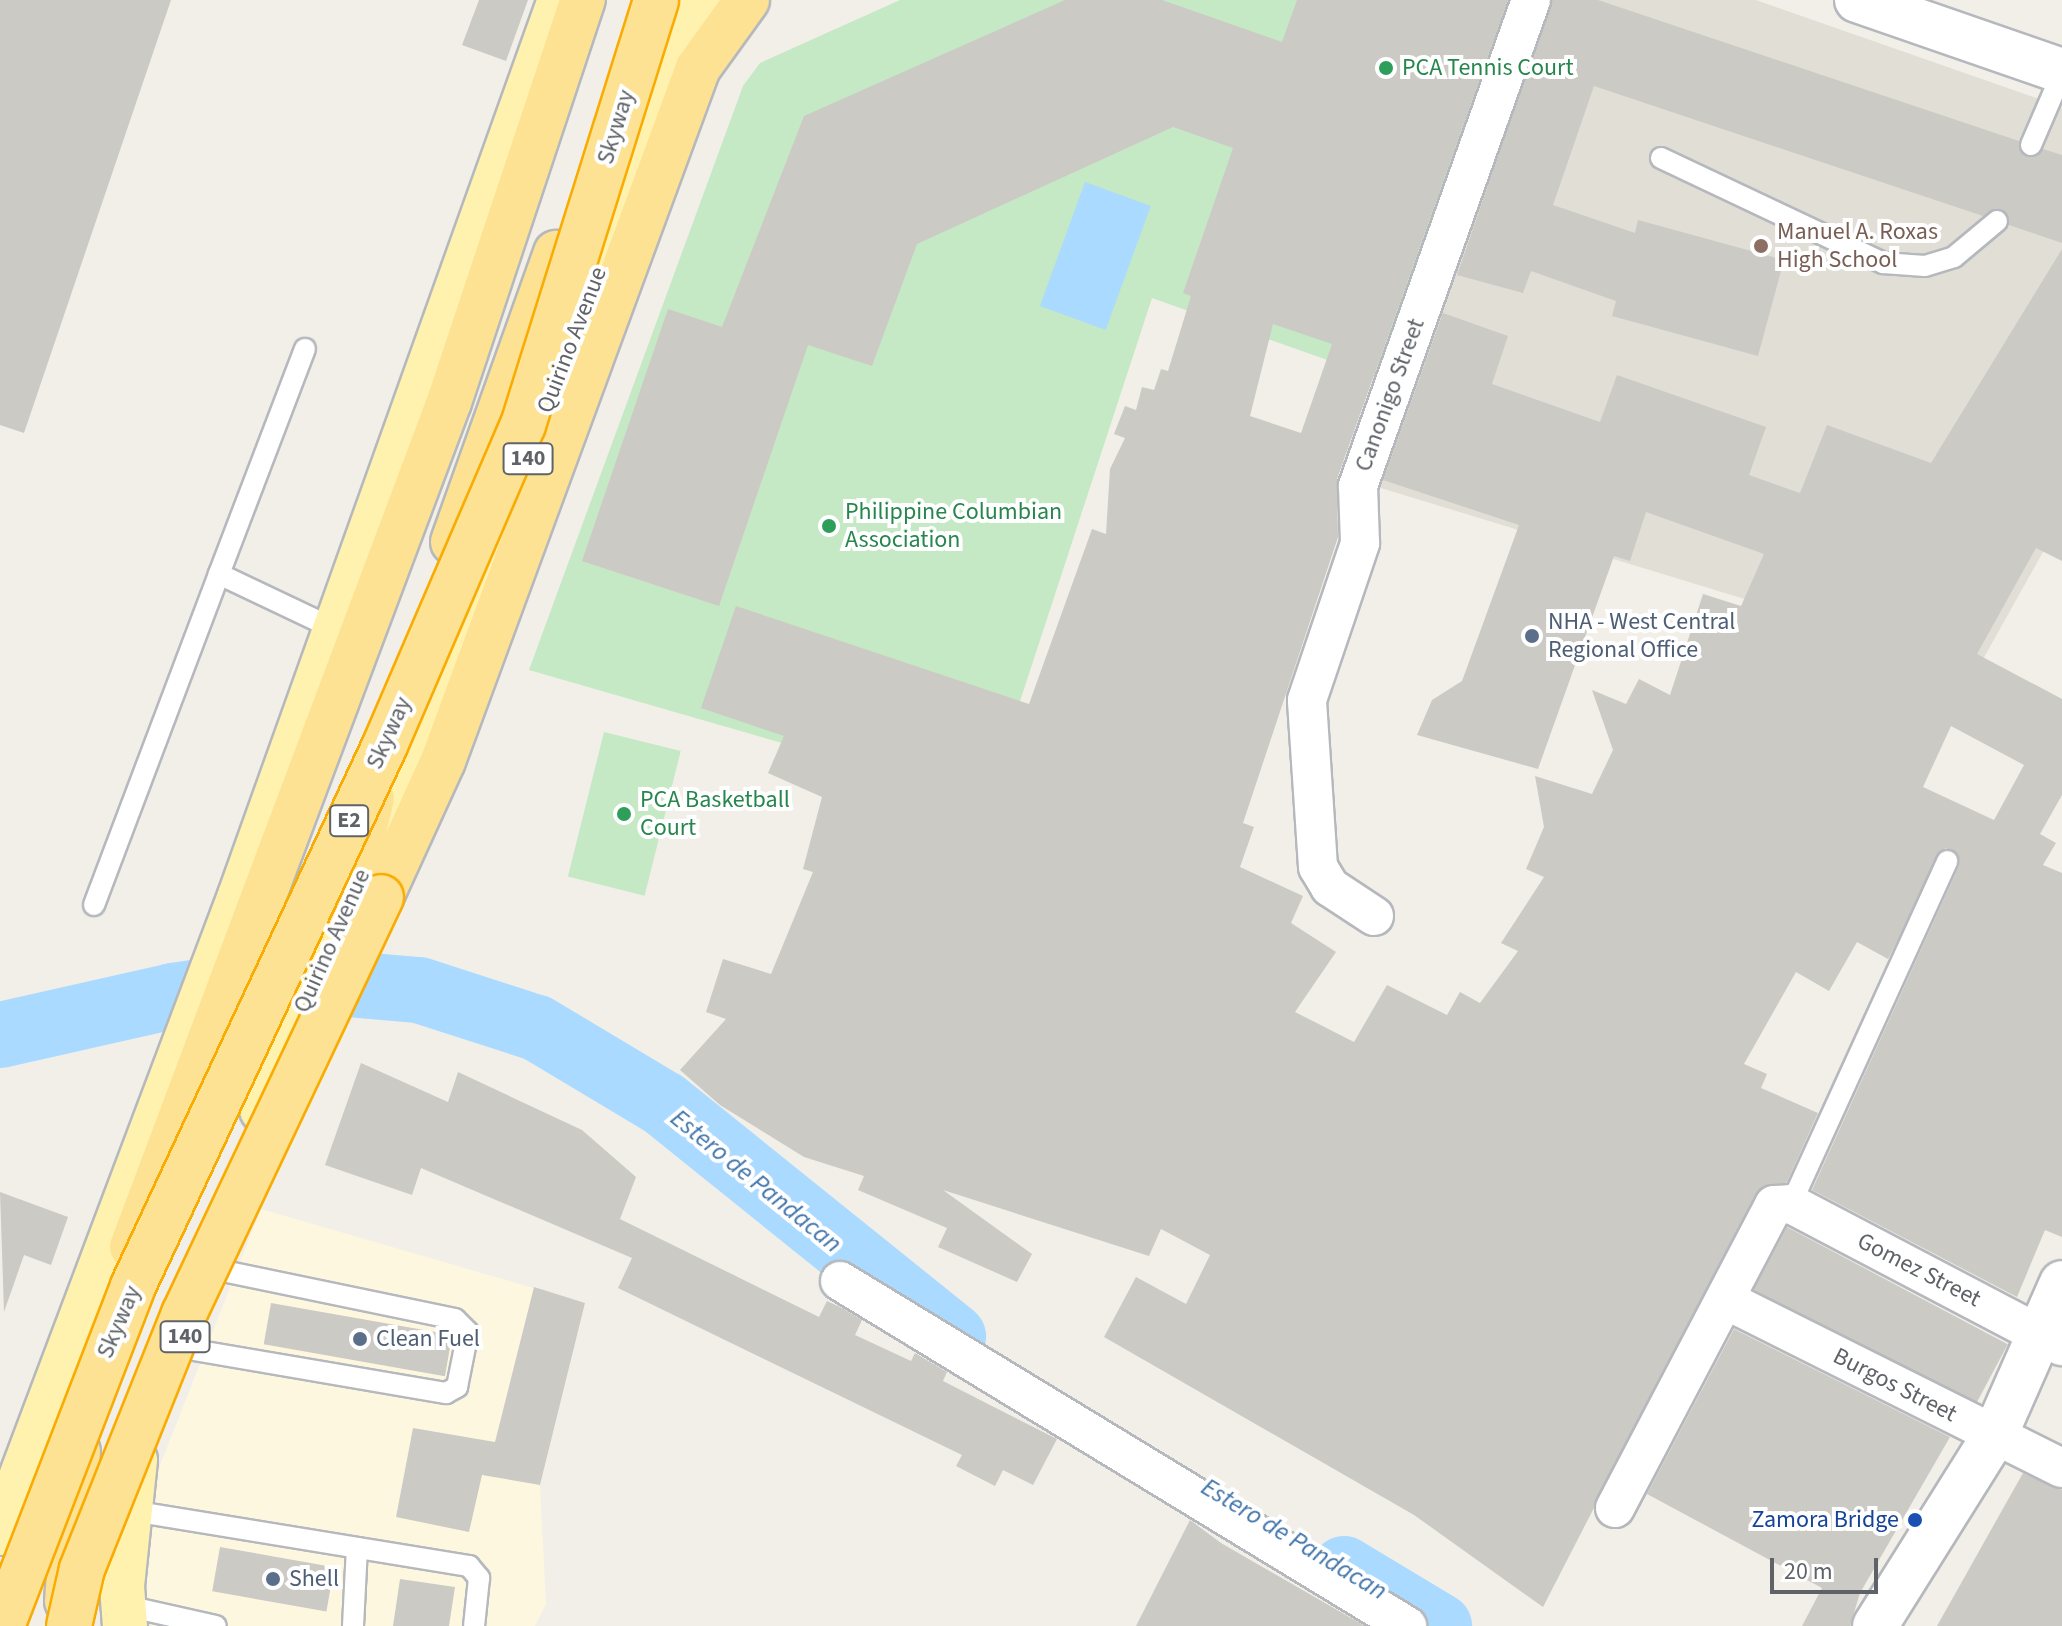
<!DOCTYPE html>
<html>
<head>
<meta charset="utf-8">
<style>
  body { margin:0 }
  #map { position:relative; width:2062px; height:1626px; overflow:hidden; background:#f1efe8; font-family:"Source Sans 3",sans-serif }
  div>[style] { position:absolute }
  .commercial>* { inset:0; background:#fef7e0 }
  .education>* { inset:0; background:#e1ded6 }
  .green>* { inset:0; background:#c5e8c5; transform-origin:0 0 }
  .water>* { inset:0; background:#aadaff; transform-origin:0 0 }
  .river>* { height:66px; margin:-33px; padding:0 33px; transform-origin:33px; border-radius:33px; background:#aadaff }
  .building>* { inset:0; background:#cccac5; transform-origin:0 0 }
  .roads { filter:drop-shadow(2px 0 #b5b8bc) drop-shadow(-2px 0 #b5b8bc) drop-shadow(0 2px #b5b8bc) drop-shadow(0 -2px #b5b8bc) }
  .lane>* { height:20px; margin:-10px; padding:0 10px; transform-origin:10px; border-radius:10px; background:#fff }
  .street>* { height:38px; margin:-19px; padding:0 19px; transform-origin:19px; border-radius:19px; background:#fff }
  .secondary>* { height:44px; margin:-22px; padding:0 22px; transform-origin:22px; border-radius:22px; background:#fff }
  .primary>* { height:44px; margin:-22px; padding:0 22px; transform-origin:22px; border-radius:22px; background:#fff2af }
  .highway>* { height:44px; margin:-22px; padding:0 22px; transform-origin:22px; border-radius:22px; background:#fde293 }
  .bridges { filter:drop-shadow(2px 0 #f9ab00) drop-shadow(-2px 0 #f9ab00) drop-shadow(0 2px #f9ab00) drop-shadow(0 -2px #f9ab00) }
  .highway-bridge>* { height:44px; margin:-22px; padding:0 22px; transform-origin:22px; border-radius:22px; background:#fde293 }
  .dots>* { width:22px; height:22px; translate:-50% -50%; box-sizing:border-box; border:4px solid #fff; border-radius:50% }
  span { translate:-50% -50%; white-space:nowrap; text-align:center; line-height:1.15; -webkit-text-stroke:8px #fff; paint-order:stroke }
  .shield-label span { padding:2px 6px; background:#fff; border:2px solid; border-radius:6px; -webkit-text-stroke-width:0 }
  .shield-label { font-size:22px; color:#5f6368; font-weight:700 }
  .leisure-label { font-size:24px; color:#27864d }
  .left { translate:0 -50%; text-align:left }
  .street-label { font-size:24px; color:#5f6368 }
  .education-label { font-size:24px; color:#785e54 }
  .service-label { font-size:24px; color:#4e5e75 }
  .transit-label { font-size:24px; color:#164399 }
  .right { translate:-100% -50%; text-align:right }
  .water-label { font-size:26px; color:#4174aa; font-style:italic }
  .scale { position:absolute; left:1770px; top:1558px; width:108px; height:36px; box-sizing:border-box; border:4px solid #5f6368; border-top:0; padding-left:10px; font-size:24px; line-height:28px; white-space:nowrap; color:#5f6368; -webkit-text-stroke:6px #fff; paint-order:stroke }
</style>
</head>
<body>
<div id="map">
  <div class="commercial">
    <i style="clip-path:polygon(261px 1209px,585px 1303px,540px 1485px,546px 1604px,535px 1626px,151px 1626px,143px 1569px,155px 1478px)"></i>
  </div>
  <div class="education">
    <i style="clip-path:polygon(1552px 0,1756px 0,2062px 107px,2062px 518px,1977px 670px,1371px 485px)"></i>
  </div>
  <div class="green">
    <i style="clip-path:polygon(900px 0,1522px 0,1387px 381px,1152px 298px,987px 802px,529px 670px,743px 86px,760px 63px)"></i>
    <i style="left:604px;top:732px;width:79px;height:149px;rotate:14deg"></i>
  </div>
  <div class="water">
    <i style="left:1085px;top:182px;width:70px;height:132px;rotate:20deg"></i>
  </div>
  <div class="river">
    <i style="left:0;top:1035px;width:177px;rotate:-12.7deg"></i>
    <i style="left:173px;top:996px;width:118px;rotate:-8.3deg"></i>
    <i style="left:290px;top:979px;width:129px;rotate:4.9deg"></i>
    <i style="left:419px;top:990px;width:124px;rotate:17.9deg"></i>
    <i style="left:537px;top:1028px;width:148px;rotate:30.9deg"></i>
    <i style="left:664px;top:1104px;width:371px;rotate:38.8deg"></i>
    <i style="left:1344px;top:1569px;width:111px;rotate:31deg"></i>
  </div>
  <div class="building">
    <i style="clip-path:polygon(0 0,171px 0,24px 433px,0 425px)"></i>
    <i style="clip-path:polygon(479px 0,528px 0,506px 61px,462px 45px)"></i>
    <i style="clip-path:polygon(evenodd,1065px 0,1162px 0,1282px 42px,1297px 0,1508px 0,1337px 479px,1338px 537px,1243px 823px,1254px 827px,1240px 867px,1303px 896px,1291px 923px,1336px 952px,1295px 1012px,1354px 1042px,1387px 985px,1447px 1015px,1460px 992px,1480px 1003px,1518px 951px,1501px 943px,1544px 877px,1526px 869px,1544px 827px,1535px 776px,1592px 794px,1613px 750px,1592px 690px,1626px 704px,1639px 679px,1670px 695px,1703px 594px,1741px 606px,1764px 554px,1646px 512px,1630px 561px,1614px 556px,1538px 769px,1417px 735px,1432px 700px,1462px 681px,1519px 525px,1383px 480px,1443px 313px,1508px 336px,1492px 384px,1600px 422px,1617px 375px,1766px 427px,1749px 475px,1800px 493px,1827px 425px,1931px 463px,2062px 249px,2062px 561px,2036px 548px,1977px 654px,2062px 699px,2062px 795px,2040px 834px,2056px 843px,2043px 865px,2062px 873px,2062px 1237px,2045px 1230px,2017px 1297px,1812px 1190px,1959px 866px,1957px 853px,1945px 848px,1888px 959px,1857px 942px,1829px 991px,1796px 972px,1744px 1064px,1767px 1074px,1761px 1088px,1818px 1113px,1787px 1182px,1755px 1195px,1543px 1607px,1414px 1515px,1104px 1337px,1136px 1277px,1186px 1304px,1210px 1255px,1161px 1229px,1149px 1256px,943px 1190px,1032px 1254px,1017px 1282px,938px 1247px,947px 1228px,858px 1190px,864px 1176px,804px 1157px,720px 1105px,680px 1070px,726px 1019px,706px 1012px,723px 959px,771px 974px,813px 872px,803px 869px,822px 797px,768px 773px,784px 736px,701px 708px,736px 606px,1029px 704px,1092px 529px,1106px 534px,1110px 469px,1125px 438px,1114px 434px,1125px 406px,1136px 410px,1142px 387px,1154px 390px,1161px 369px,1168px 371px,1191px 296px,1183px 293px,1233px 148px,1173px 127px,917px 244px,872px 366px,808px 345px,719px 606px,582px 561px,668px 309px,722px 327px,804px 116px,1065px 0,1273px 324px,1332px 344px,1301px 433px,1250px 416px,1273px 324px,1065px 0,1951px 726px,2024px 765px,1994px 820px,1923px 787px,1951px 726px)"></i>
    <i style="clip-path:polygon(1552px 0,1598px 0,2019px 141px,2027px 157px,2043px 149px,2062px 155px,2062px 243px,2009px 225px,2001px 209px,1983px 216px,1594px 86px,1553px 205px,1635px 233px,1638px 220px,1784px 260px,1758px 356px,1612px 316px,1616px 301px,1531px 271px,1523px 293px,1457px 275px)"></i>
    <i style="clip-path:polygon(361px 1063px,448px 1102px,458px 1072px,582px 1130px,636px 1177px,620px 1219px,819px 1317px,827px 1301px,842px 1308px,862px 1320px,855px 1335px,911px 1361px,915px 1353px,947px 1372px,943px 1381px,1057px 1439px,1033px 1485px,1003px 1470px,995px 1486px,956px 1466px,962px 1455px,618px 1288px,632px 1258px,421px 1168px,412px 1195px,325px 1165px)"></i>
    <i style="clip-path:polygon(0 1192px,68px 1217px,51px 1265px,24px 1255px,4px 1312px)"></i>
    <i style="left:1787px;top:1227px;width:250px;height:71px;rotate:28deg"></i>
    <i style="clip-path:polygon(534px 1287px,585px 1303px,540px 1485px,482px 1475px,469px 1532px,396px 1517px,413px 1428px,495px 1442px)"></i>
    <i style="left:271px;top:1303px;width:184px;height:42px;rotate:10deg"></i>
    <i style="clip-path:polygon(1734px 1329px,1950px 1437px,1860px 1593px,1850px 1626px,1802px 1626px,1822px 1588px,1647px 1494px)"></i>
    <i style="clip-path:polygon(2023px 1473px,2062px 1490px,2062px 1626px,1937px 1626px)"></i>
    <i style="clip-path:polygon(1190px 1520px,1221px 1543px,1365px 1626px,1136px 1626px)"></i>
    <i style="left:220px;top:1547px;width:116px;height:45px;rotate:10deg"></i>
    <i style="clip-path:polygon(400px 1579px,455px 1587px,449px 1626px,393px 1626px)"></i>
  </div>
  <div class="roads">
    <div class="lane">
      <i style="left:2031px;top:145px;width:78px;rotate:-66.7deg"></i>
      <i style="left:1661px;top:158px;width:246px;rotate:25.3deg"></i>
      <i style="left:1883px;top:263px;width:42px;rotate:4.1deg"></i>
      <i style="left:1925px;top:266px;width:30px;rotate:-17deg"></i>
      <i style="left:1954px;top:257px;width:56px;rotate:-39.9deg"></i>
      <i style="left:219px;top:574px;width:241px;rotate:-69.1deg"></i>
      <i style="left:94px;top:905px;width:354px;rotate:-69.3deg"></i>
      <i style="left:219px;top:574px;width:128px;rotate:25.4deg"></i>
      <i style="left:1791px;top:1204px;width:377px;rotate:-65.5deg"></i>
      <i style="left:182px;top:1348px;width:268px;rotate:9.7deg"></i>
      <i style="left:446px;top:1393px;width:13px;rotate:-29deg"></i>
      <i style="left:457px;top:1387px;width:56px;rotate:-78.7deg"></i>
      <i style="left:468px;top:1332px;width:18px;rotate:-135deg"></i>
      <i style="left:455px;top:1319px;width:256px;rotate:-168.3deg"></i>
      <i style="left:126px;top:1510px;width:348px;rotate:9.3deg"></i>
      <i style="left:469px;top:1566px;width:16px;rotate:50deg"></i>
      <i style="left:479px;top:1578px;width:48px;rotate:95.9deg"></i>
      <i style="left:122px;top:1605px;width:96px;rotate:12.6deg"></i>
      <i style="left:353px;top:1626px;width:78px;rotate:-87.1deg"></i>
    </div>
    <div class="street">
      <i style="left:1374px;top:916px;width:53px;rotate:-146.6deg"></i>
      <i style="left:1330px;top:887px;width:23px;rotate:-121deg"></i>
      <i style="left:1318px;top:867px;width:167px;rotate:-93.8deg"></i>
      <i style="left:1307px;top:700px;width:166px;rotate:-71.3deg"></i>
      <i style="left:1360px;top:543px;width:57px;rotate:-92deg"></i>
      <i style="left:1358px;top:486px;width:516px;rotate:-70.41deg"></i>
      <i style="left:840px;top:1281px;width:664px;rotate:31.32deg"></i>
      <i style="left:1728px;top:1301px;width:373px;rotate:26.6deg"></i>
      <i style="left:1615px;top:1508px;width:342px;rotate:-62.3deg"></i>
      <i style="left:1774px;top:1205px;width:17px;rotate:-3deg"></i>
      <i style="left:1791px;top:1204px;width:306px;rotate:27.7deg"></i>
    </div>
    <div class="secondary">
      <i style="left:1857px;top:0;width:217px;rotate:19.1deg"></i>
      <i style="left:1875px;top:1626px;width:226px;rotate:-57.9deg"></i>
      <i style="left:1995px;top:1435px;width:166px;rotate:-66.2deg"></i>
    </div>
    <div class="primary">
      <i style="left:553px;top:391px;width:417px;rotate:-69.5deg"></i>
      <i style="left:262px;top:1110px;width:402px;rotate:-66.6deg"></i>
      <i style="left:422px;top:741px;width:272px;rotate:-69.4deg"></i>
      <i style="left:0;top:1533px;width:681px;rotate:-69.36deg"></i>
      <i style="left:240px;top:896px;width:951px;rotate:-70.35deg"></i>
      <i style="left:125px;top:1626px;width:40px;rotate:-94.3deg"></i>
      <i style="left:122px;top:1586px;width:127px;rotate:-84.1deg"></i>
    </div>
    <div class="highway">
      <i style="left:453px;top:542px;width:307px;rotate:-70.4deg"></i>
      <i style="left:381px;top:897px;width:149px;rotate:-65.5deg"></i>
      <i style="left:443px;top:761px;width:738px;rotate:-69.8deg"></i>
      <i style="left:698px;top:68px;width:84px;rotate:-54.2deg"></i>
      <i style="left:344px;top:912px;width:117px;rotate:-76.2deg"></i>
      <i style="left:132px;top:1247px;width:903px;rotate:-69.44deg"></i>
      <i style="left:449px;top:402px;width:424px;rotate:-71.6deg"></i>
      <i style="left:67px;top:1601px;width:150px;rotate:-85.8deg"></i>
    </div>
  </div>
  <div class="bridges">
    <div class="highway-bridge">
      <i style="left:2px;top:1626px;width:364px;rotate:-68.9deg"></i>
      <i style="left:133px;top:1286px;width:597px;rotate:-65.02deg"></i>
      <i style="left:385px;top:745px;width:348px;rotate:-66.7deg"></i>
      <i style="left:523px;top:425px;width:445px;rotate:-72.6deg"></i>
      <i style="left:69px;top:1626px;width:58px;rotate:-77.2deg"></i>
      <i style="left:82px;top:1569px;width:275px;rotate:-68.2deg"></i>
      <i style="left:184px;top:1314px;width:461px;rotate:-64.7deg"></i>
    </div>
  </div>
  <div class="dots">
    <i style="left:1386px;top:68px;background:#2e9e5b"></i>
    <i style="left:1761px;top:246px;background:#8d6e63"></i>
    <i style="left:829px;top:526px;background:#2e9e5b"></i>
    <i style="left:1532px;top:636px;background:#5c6f8a"></i>
    <i style="left:624px;top:814px;background:#2e9e5b"></i>
    <i style="left:360px;top:1339px;background:#5c6f8a"></i>
    <i style="left:1915px;top:1520px;background:#1a4fb4"></i>
    <i style="left:273px;top:1579px;background:#5c6f8a"></i>
  </div>
  <div class="shield-label">
    <span style="left:528px;top:459px">140</span>
    <span style="left:349px;top:821px">E2</span>
    <span style="left:185px;top:1337px">140</span>
  </div>
  <div class="leisure-label">
    <span class="left" style="left:1402px;top:68px">PCA Tennis Court</span>
    <span class="left" style="left:845px;top:526px">Philippine Columbian<br>Association</span>
    <span class="left" style="left:640px;top:814px">PCA Basketball<br>Court</span>
  </div>
  <div class="street-label">
    <span style="left:616px;top:127px;rotate:-73deg">Skyway</span>
    <span style="left:572px;top:340px;rotate:-69deg">Quirino Avenue</span>
    <span style="left:1390px;top:395px;rotate:-70deg">Canonigo Street</span>
    <span style="left:389px;top:733px;rotate:-66deg">Skyway</span>
    <span style="left:332px;top:941px;rotate:-66deg">Quirino Avenue</span>
    <span style="left:1919px;top:1270px;rotate:27deg">Gomez Street</span>
    <span style="left:119px;top:1322px;rotate:-67deg">Skyway</span>
    <span style="left:1895px;top:1385px;rotate:27deg">Burgos Street</span>
  </div>
  <div class="education-label">
    <span class="left" style="left:1777px;top:246px">Manuel A. Roxas<br>High School</span>
  </div>
  <div class="service-label">
    <span class="left" style="left:1548px;top:636px">NHA - West Central<br>Regional Office</span>
    <span class="left" style="left:376px;top:1339px">Clean Fuel</span>
    <span class="left" style="left:289px;top:1579px">Shell</span>
  </div>
  <div class="transit-label">
    <span class="right" style="left:1899px;top:1520px">Zamora Bridge</span>
  </div>
  <div class="water-label">
    <span style="left:756px;top:1181px;rotate:39deg">Estero de Pandacan</span>
    <span style="left:1294px;top:1539px;rotate:31deg">Estero de Pandacan</span>
  </div>
  <div class="scale">20 m</div>
</div>
</body>
</html>
